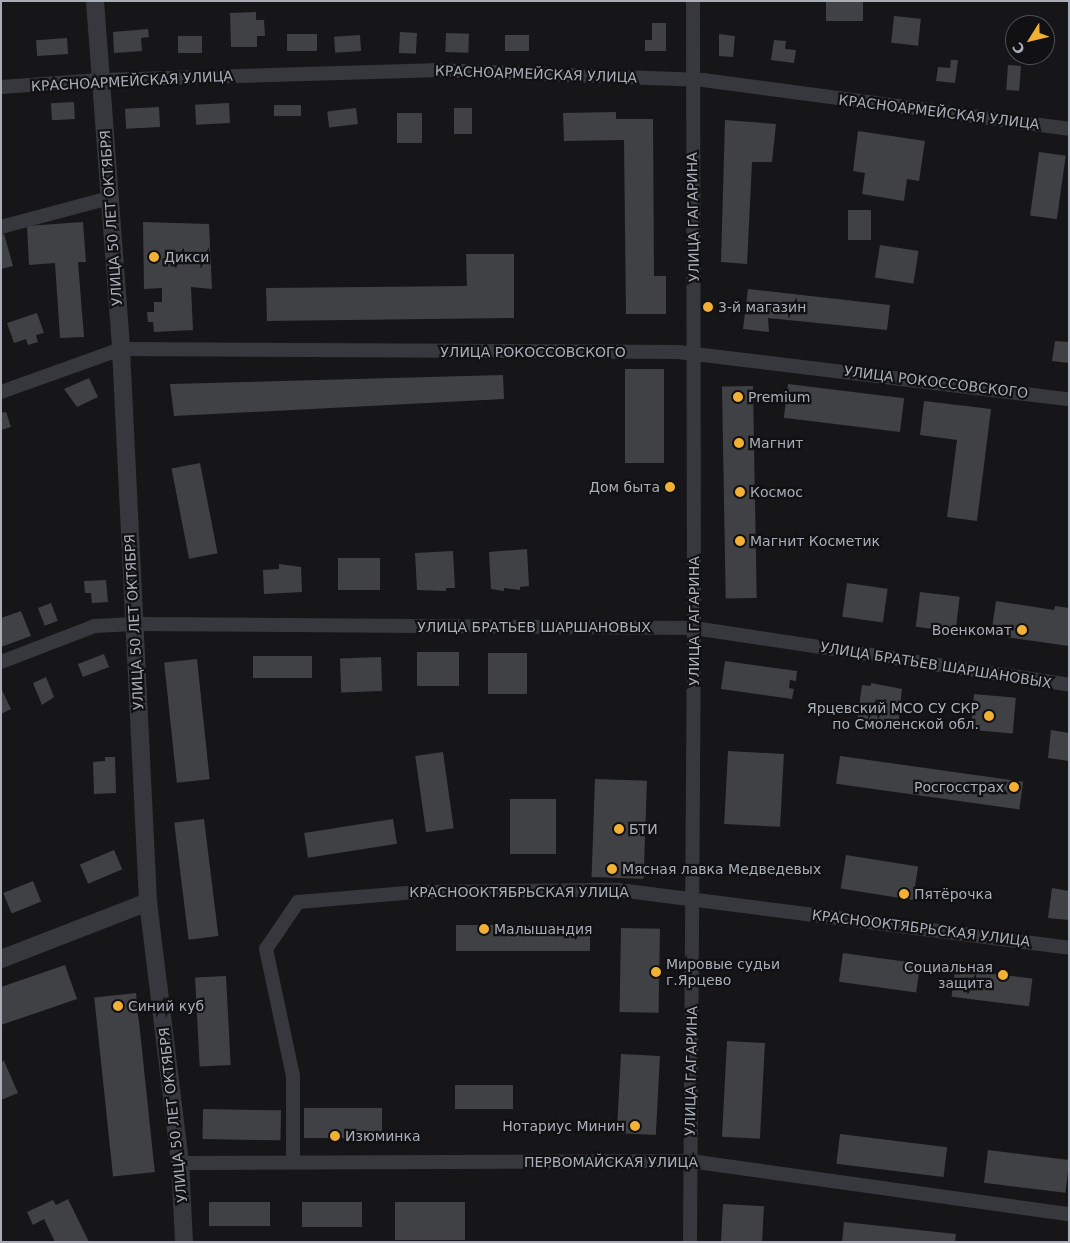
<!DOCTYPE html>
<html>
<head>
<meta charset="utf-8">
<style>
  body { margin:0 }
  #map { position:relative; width:1070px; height:1243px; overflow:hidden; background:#161618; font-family:"DejaVu Sans",sans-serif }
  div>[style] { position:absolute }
  .building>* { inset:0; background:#404145; transform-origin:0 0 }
  .minor>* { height:14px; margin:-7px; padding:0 7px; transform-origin:7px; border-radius:7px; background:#37383d }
  .tertiary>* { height:18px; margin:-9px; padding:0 9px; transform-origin:9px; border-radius:9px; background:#37383d }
  .dots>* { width:14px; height:14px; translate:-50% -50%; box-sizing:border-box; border:2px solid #111113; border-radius:50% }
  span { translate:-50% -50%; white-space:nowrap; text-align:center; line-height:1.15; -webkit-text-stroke:4.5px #111113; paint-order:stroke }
  .street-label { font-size:14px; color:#a8adb8 }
  .poi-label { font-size:14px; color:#a8adb8 }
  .left { translate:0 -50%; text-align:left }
  .right { translate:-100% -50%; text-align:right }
  .frame { position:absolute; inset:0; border:2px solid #a8adb8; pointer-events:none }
  .north { position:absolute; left:1005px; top:15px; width:50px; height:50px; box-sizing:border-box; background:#111113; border:1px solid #4d4f55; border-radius:50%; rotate:234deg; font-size:14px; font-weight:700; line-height:20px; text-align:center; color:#a8adb8 }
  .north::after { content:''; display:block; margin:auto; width:18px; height:22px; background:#f2b134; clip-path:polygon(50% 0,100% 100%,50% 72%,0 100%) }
</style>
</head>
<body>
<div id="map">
  <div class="building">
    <i style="left:826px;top:1px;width:37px;height:20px"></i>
    <i style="clip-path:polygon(256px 12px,256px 20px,264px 20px,265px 36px,257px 36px,257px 47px,231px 47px,230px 13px)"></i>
    <i style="left:894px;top:16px;width:27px;height:27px;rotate:6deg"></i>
    <i style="clip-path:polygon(652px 23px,666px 23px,666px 51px,645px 51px,645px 40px,652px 40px)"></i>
    <i style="clip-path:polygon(148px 29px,149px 37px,141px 38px,142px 51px,114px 53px,113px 32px)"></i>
    <i style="left:400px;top:32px;width:17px;height:21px;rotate:3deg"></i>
    <i style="left:446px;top:33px;width:23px;height:19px;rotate:2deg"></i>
    <i style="left:317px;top:34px;width:17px;height:30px;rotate:90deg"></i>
    <i style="clip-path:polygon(719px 34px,735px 36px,733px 57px,719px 56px)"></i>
    <i style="left:360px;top:35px;width:16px;height:26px;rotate:86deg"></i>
    <i style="left:505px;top:35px;width:24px;height:16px"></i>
    <i style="left:202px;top:36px;width:17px;height:24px;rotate:90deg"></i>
    <i style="left:67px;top:38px;width:16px;height:31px;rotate:86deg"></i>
    <i style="clip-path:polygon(774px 40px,786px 41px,785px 49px,796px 50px,794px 63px,771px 60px)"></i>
    <i style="clip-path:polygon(951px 60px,958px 60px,955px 83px,936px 81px,938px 67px,950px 68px)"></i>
    <i style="left:1008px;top:65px;width:13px;height:25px;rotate:4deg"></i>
    <i style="left:74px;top:102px;width:17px;height:23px;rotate:87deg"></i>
    <i style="left:229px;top:103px;width:20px;height:34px;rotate:87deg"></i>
    <i style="left:301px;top:105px;width:11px;height:27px;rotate:90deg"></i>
    <i style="left:159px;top:107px;width:20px;height:34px;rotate:87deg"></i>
    <i style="left:356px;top:108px;width:16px;height:29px;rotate:83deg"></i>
    <i style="left:472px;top:108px;width:26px;height:18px;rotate:90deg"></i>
    <i style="clip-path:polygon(616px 112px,616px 119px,653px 119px,654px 276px,666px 276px,666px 314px,626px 314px,624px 140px,564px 141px,563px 113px)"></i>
    <i style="left:397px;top:113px;width:25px;height:30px"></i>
    <i style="clip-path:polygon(725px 120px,776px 124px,772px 162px,752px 162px,747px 264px,721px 262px)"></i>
    <i style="clip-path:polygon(858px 131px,925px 141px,919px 181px,907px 179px,904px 201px,862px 194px,865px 173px,853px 171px)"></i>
    <i style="left:1039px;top:152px;width:27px;height:64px;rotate:8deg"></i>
    <i style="left:848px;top:210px;width:23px;height:30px"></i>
    <i style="clip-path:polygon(83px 222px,86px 262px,78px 262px,84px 337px,60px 338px,55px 263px,29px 265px,27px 226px)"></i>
    <i style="clip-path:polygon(143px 222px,209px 224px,212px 289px,191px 287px,193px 330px,154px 332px,153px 322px,148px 322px,147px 312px,154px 312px,154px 302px,162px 302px,162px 288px,144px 289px)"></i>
    <i style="clip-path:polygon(1px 234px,4px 234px,13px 266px,1px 269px)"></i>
    <i style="left:880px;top:245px;width:39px;height:33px;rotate:9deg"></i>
    <i style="clip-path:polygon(466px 254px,514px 254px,514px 318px,267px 321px,266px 288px,467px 286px)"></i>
    <i style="clip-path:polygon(748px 289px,890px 305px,887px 330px,768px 318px,769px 332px,743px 329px)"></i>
    <i style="clip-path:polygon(37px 313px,44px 333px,36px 335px,38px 342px,28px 345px,26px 339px,14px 343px,7px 323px)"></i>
    <i style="clip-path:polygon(1055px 341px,1069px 342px,1069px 363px,1052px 361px)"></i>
    <i style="left:625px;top:369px;width:39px;height:94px"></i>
    <i style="clip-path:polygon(503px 375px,504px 399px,174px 416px,170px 384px)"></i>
    <i style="clip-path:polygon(89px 378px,98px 397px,77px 407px,64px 389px)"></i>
    <i style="left:788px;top:384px;width:117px;height:34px;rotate:7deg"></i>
    <i style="left:753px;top:386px;width:212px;height:31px;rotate:89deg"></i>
    <i style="clip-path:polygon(924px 401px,991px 409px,977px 521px,947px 517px,957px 440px,920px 435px)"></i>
    <i style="clip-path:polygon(6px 412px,11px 427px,1px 430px,1px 413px)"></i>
    <i style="left:200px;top:463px;width:92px;height:29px;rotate:79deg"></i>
    <i style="clip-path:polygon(527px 549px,529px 586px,520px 587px,520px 590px,504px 588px,504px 591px,491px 589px,489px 552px)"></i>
    <i style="clip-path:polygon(453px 551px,455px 588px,446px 588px,446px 591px,417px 590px,415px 553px)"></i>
    <i style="left:380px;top:558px;width:32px;height:42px;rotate:90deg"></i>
    <i style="clip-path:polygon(279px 564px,301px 567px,302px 592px,264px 594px,263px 570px,279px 569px)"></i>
    <i style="clip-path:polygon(106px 580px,108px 602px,92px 603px,91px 593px,85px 593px,84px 581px)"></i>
    <i style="left:847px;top:583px;width:41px;height:34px;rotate:8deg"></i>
    <i style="left:920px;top:592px;width:40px;height:35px;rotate:7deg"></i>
    <i style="clip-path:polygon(996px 601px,1054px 610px,1055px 606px,1069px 608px,1069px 646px,991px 635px)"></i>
    <i style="left:51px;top:603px;width:19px;height:14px;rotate:69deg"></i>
    <i style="clip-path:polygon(21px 611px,31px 636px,1px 647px,1px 618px)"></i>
    <i style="left:459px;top:652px;width:34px;height:42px;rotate:90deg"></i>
    <i style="left:488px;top:653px;width:39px;height:41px"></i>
    <i style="left:104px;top:654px;width:14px;height:28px;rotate:69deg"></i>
    <i style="left:312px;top:656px;width:22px;height:59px;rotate:90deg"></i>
    <i style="left:381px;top:657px;width:34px;height:41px;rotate:88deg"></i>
    <i style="left:197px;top:659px;width:121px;height:33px;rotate:84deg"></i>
    <i style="clip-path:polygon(725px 661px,797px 671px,796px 681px,790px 680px,789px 688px,794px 689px,792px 699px,721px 689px)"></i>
    <i style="clip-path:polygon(46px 677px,54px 697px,42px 705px,33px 683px)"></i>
    <i style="clip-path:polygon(871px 683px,902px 689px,898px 726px,857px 721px,862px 685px,871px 686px)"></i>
    <i style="clip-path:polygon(1px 688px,11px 709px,1px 714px)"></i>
    <i style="left:974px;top:694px;width:42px;height:36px;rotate:5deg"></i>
    <i style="clip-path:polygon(1051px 730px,1069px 733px,1069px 761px,1048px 758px)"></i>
    <i style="left:728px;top:751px;width:56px;height:73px;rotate:3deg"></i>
    <i style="left:443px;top:752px;width:77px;height:28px;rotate:82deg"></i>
    <i style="left:840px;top:756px;width:185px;height:28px;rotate:8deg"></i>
    <i style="clip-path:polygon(105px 757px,115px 757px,116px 793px,94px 794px,93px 762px,105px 761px)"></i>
    <i style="left:595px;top:779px;width:52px;height:98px;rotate:2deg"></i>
    <i style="left:510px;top:799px;width:46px;height:55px"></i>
    <i style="left:204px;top:819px;width:118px;height:30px;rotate:83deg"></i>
    <i style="left:393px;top:819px;width:25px;height:90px;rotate:81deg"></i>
    <i style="left:114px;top:850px;width:21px;height:37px;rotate:67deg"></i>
    <i style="left:846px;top:855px;width:73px;height:34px;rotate:9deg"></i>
    <i style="left:33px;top:881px;width:22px;height:32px;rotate:68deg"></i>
    <i style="clip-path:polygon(1052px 888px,1069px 891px,1069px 920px,1048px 918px)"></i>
    <i style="left:590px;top:925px;width:26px;height:134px;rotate:90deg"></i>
    <i style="left:621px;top:928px;width:39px;height:84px;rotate:1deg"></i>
    <i style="left:843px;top:953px;width:78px;height:29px;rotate:8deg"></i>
    <i style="clip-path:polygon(65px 965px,77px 999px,1px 1025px,1px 987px)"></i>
    <i style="left:955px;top:969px;width:78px;height:28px;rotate:7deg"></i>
    <i style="left:226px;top:976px;width:89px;height:31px;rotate:87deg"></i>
    <i style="left:136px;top:993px;width:180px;height:42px;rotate:84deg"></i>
    <i style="left:727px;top:1041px;width:38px;height:96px;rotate:3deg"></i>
    <i style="left:621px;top:1054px;width:39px;height:79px;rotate:3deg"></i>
    <i style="clip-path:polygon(4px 1061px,18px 1093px,1px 1100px,1px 1062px)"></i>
    <i style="left:455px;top:1085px;width:58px;height:24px"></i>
    <i style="left:304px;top:1108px;width:78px;height:30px"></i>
    <i style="left:203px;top:1109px;width:78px;height:30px;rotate:1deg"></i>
    <i style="left:840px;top:1134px;width:108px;height:30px;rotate:7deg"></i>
    <i style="left:988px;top:1150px;width:82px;height:33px;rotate:7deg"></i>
    <i style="clip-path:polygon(68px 1199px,89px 1242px,55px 1242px,44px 1219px,33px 1225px,27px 1212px,53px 1200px,56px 1205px)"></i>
    <i style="left:270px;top:1202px;width:24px;height:61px;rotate:90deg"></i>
    <i style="left:302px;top:1202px;width:60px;height:25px"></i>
    <i style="left:465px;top:1202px;width:38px;height:70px;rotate:90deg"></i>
    <i style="left:723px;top:1204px;width:41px;height:38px;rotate:3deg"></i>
    <i style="clip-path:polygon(844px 1222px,956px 1234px,955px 1242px,842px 1242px)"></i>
  </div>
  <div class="minor">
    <i style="left:1px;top:87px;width:100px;rotate:-4deg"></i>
    <i style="left:101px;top:80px;width:332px;rotate:-1.7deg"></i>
    <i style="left:433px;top:70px;width:270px;rotate:2.1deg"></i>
    <i style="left:703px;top:80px;width:369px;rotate:7.6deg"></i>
    <i style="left:1px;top:227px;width:112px;rotate:-15deg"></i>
    <i style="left:1px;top:392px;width:127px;rotate:-19.7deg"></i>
    <i style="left:121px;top:349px;width:557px;rotate:0.31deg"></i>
    <i style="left:678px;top:352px;width:394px;rotate:6.9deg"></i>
    <i style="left:1px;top:662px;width:101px;rotate:-21deg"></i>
    <i style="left:95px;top:626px;width:39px;rotate:-3deg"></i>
    <i style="left:134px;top:624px;width:560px;rotate:0.41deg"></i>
    <i style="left:694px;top:628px;width:379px;rotate:8.6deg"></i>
    <i style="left:293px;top:1162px;width:86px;rotate:-90deg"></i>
    <i style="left:293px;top:1076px;width:130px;rotate:-102deg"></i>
    <i style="left:266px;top:949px;width:57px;rotate:-55.8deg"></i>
    <i style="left:298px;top:902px;width:118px;rotate:-4.8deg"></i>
    <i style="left:416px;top:892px;width:203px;rotate:-0.6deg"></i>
    <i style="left:619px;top:890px;width:454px;rotate:7.3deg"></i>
    <i style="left:180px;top:1163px;width:510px;rotate:-0.22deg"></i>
    <i style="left:690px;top:1161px;width:383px;rotate:8deg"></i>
    <i style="left:690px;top:1242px;width:614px;rotate:-89.63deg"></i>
    <i style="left:694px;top:628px;width:627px;rotate:-90.09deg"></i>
  </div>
  <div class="tertiary">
    <i style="left:95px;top:1px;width:349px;rotate:85.7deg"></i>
    <i style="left:121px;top:349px;width:554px;rotate:87.2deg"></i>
    <i style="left:148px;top:902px;width:263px;rotate:83deg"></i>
    <i style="left:180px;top:1163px;width:79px;rotate:87.1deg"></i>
    <i style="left:1px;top:959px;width:158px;rotate:-21.2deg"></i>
  </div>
  <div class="dots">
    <i style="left:154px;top:257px;background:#f2b134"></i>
    <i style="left:708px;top:307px;background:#f2b134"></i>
    <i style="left:738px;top:397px;background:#f2b134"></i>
    <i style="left:739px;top:443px;background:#f2b134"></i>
    <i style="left:670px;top:487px;background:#f2b134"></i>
    <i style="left:740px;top:492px;background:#f2b134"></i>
    <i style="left:740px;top:541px;background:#f2b134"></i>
    <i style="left:1022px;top:630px;background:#f2b134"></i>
    <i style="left:989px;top:716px;background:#f2b134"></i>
    <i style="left:1014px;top:787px;background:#f2b134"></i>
    <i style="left:619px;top:829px;background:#f2b134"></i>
    <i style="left:612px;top:869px;background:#f2b134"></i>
    <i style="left:904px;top:894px;background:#f2b134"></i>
    <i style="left:484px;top:929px;background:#f2b134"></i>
    <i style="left:656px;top:972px;background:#f2b134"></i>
    <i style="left:1003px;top:975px;background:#f2b134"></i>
    <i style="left:118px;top:1006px;background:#f2b134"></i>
    <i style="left:635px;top:1126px;background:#f2b134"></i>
    <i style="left:335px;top:1136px;background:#f2b134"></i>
  </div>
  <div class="street-label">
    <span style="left:536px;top:74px;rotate:2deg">КРАСНОАРМЕЙСКАЯ УЛИЦА</span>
    <span style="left:132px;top:81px;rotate:-3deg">КРАСНОАРМЕЙСКАЯ УЛИЦА</span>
    <span style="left:939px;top:112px;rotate:7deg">КРАСНОАРМЕЙСКАЯ УЛИЦА</span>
    <span style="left:693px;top:217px;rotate:-91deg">УЛИЦА ГАГАРИНА</span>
    <span style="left:111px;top:218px;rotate:-94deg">УЛИЦА 50 ЛЕТ ОКТЯБРЯ</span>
    <span style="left:533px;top:352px">УЛИЦА РОКОССОВСКОГО</span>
    <span style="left:936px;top:382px;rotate:7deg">УЛИЦА РОКОССОВСКОГО</span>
    <span style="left:694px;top:621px;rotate:-90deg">УЛИЦА ГАГАРИНА</span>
    <span style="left:134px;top:622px;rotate:-93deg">УЛИЦА 50 ЛЕТ ОКТЯБРЯ</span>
    <span style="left:534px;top:627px">УЛИЦА БРАТЬЕВ ШАРШАНОВЫХ</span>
    <span style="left:936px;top:665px;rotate:9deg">УЛИЦА БРАТЬЕВ ШАРШАНОВЫХ</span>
    <span style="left:519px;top:892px">КРАСНООКТЯБРЬСКАЯ УЛИЦА</span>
    <span style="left:921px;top:928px;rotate:7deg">КРАСНООКТЯБРЬСКАЯ УЛИЦА</span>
    <span style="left:691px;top:1071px;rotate:-89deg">УЛИЦА ГАГАРИНА</span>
    <span style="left:173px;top:1115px;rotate:-96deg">УЛИЦА 50 ЛЕТ ОКТЯБРЯ</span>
    <span style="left:611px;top:1162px">ПЕРВОМАЙСКАЯ УЛИЦА</span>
  </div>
  <div class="poi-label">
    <span class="left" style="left:164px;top:257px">Дикси</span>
    <span class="left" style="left:718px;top:307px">3-й магазин</span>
    <span class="left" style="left:748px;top:397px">Premium</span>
    <span class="left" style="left:749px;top:443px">Магнит</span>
    <span class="right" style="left:660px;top:487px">Дом быта</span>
    <span class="left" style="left:750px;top:492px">Космос</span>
    <span class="left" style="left:750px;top:541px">Магнит Косметик</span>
    <span class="right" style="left:1012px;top:630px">Военкомат</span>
    <span class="right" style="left:979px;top:716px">Ярцевский МСО СУ СКР<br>по Смоленской обл.</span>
    <span class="right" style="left:1004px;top:787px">Росгосстрах</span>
    <span class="left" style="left:629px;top:829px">БТИ</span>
    <span class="left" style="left:622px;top:869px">Мясная лавка Медведевых</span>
    <span class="left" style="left:914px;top:894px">Пятёрочка</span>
    <span class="left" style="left:494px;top:929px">Малышандия</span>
    <span class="left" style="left:666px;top:972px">Мировые судьи<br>г.Ярцево</span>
    <span class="right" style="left:993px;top:975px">Социальная<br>защита</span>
    <span class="left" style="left:128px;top:1006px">Синий куб</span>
    <span class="right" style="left:625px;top:1126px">Нотариус Минин</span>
    <span class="left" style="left:345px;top:1136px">Изюминка</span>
  </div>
  <div class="frame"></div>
  <div class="north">С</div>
</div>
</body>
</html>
